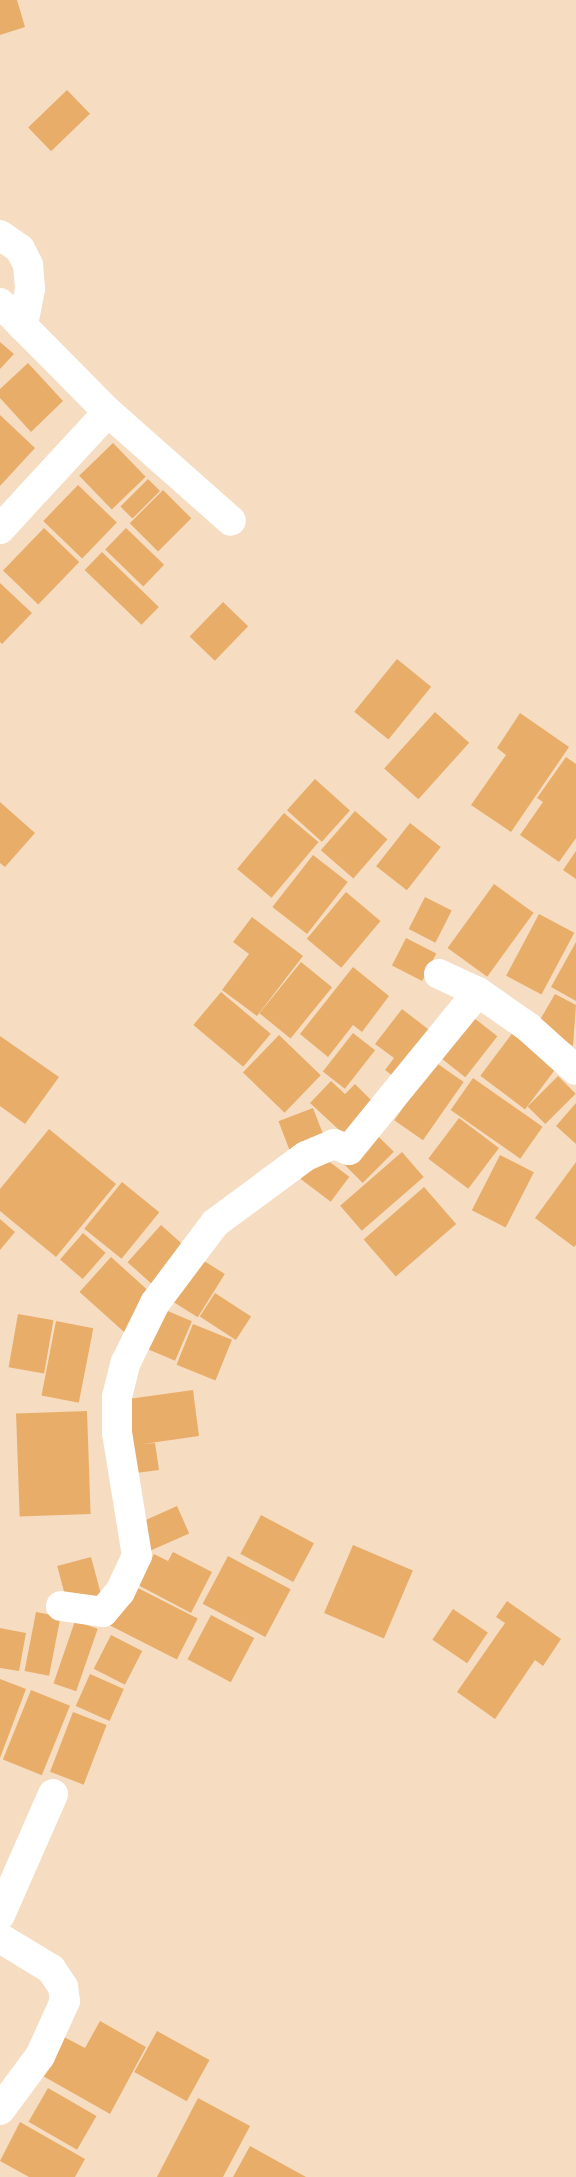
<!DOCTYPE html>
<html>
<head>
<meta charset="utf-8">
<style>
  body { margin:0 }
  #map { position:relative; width:576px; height:2177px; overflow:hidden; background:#f6ddc2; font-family:"IBM Plex Sans",sans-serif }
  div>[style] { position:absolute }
  .building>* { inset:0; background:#e8ad69; transform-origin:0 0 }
  .street>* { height:30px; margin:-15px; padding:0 15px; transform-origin:15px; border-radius:15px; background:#fff }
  span { translate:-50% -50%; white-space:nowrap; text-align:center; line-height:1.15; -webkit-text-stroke:4.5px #fff; paint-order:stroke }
</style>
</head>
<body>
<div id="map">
  <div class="building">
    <i style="clip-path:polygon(0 0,17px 0,25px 27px,0 35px)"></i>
    <i style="left:67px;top:90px;width:33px;height:54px;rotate:46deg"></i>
    <i style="clip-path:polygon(0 342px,14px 354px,0 369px)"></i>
    <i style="clip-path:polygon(28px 363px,63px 401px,31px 432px,0 398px,0 389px)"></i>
    <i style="clip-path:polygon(0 415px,35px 448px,0 486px)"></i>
    <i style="left:113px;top:443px;width:47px;height:47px;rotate:46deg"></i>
    <i style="left:148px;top:479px;width:17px;height:39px;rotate:45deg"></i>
    <i style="left:78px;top:485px;width:54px;height:50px;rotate:44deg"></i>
    <i style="left:163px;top:490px;width:40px;height:47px;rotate:45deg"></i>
    <i style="left:44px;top:528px;width:49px;height:59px;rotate:44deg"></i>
    <i style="left:126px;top:528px;width:53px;height:30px;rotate:44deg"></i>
    <i style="left:102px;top:552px;width:79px;height:25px;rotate:44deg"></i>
    <i style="clip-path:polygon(0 583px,32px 613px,2px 644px,0 642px)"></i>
    <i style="left:223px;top:602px;width:35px;height:48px;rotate:44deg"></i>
    <i style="left:397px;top:659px;width:44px;height:68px;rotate:39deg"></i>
    <i style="left:435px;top:712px;width:46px;height:76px;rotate:42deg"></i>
    <i style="clip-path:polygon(520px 713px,569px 747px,511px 832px,471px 805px,506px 755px,497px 748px)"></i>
    <i style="clip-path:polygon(566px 757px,576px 764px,576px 838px,559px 862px,520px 835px,543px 802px,537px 798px)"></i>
    <i style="left:315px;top:779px;width:47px;height:42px;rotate:42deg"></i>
    <i style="clip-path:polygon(0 802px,35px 833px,5px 867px,0 863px)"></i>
    <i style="left:355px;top:811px;width:43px;height:52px;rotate:41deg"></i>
    <i style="left:284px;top:813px;width:45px;height:73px;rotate:40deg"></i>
    <i style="left:410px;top:823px;width:39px;height:55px;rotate:38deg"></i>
    <i style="clip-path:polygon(576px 851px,576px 879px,563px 870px)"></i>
    <i style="left:313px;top:855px;width:44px;height:66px;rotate:38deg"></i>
    <i style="left:494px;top:884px;width:49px;height:79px;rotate:36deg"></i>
    <i style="left:346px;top:892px;width:45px;height:61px;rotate:40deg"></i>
    <i style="left:425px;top:897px;width:30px;height:36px;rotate:27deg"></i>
    <i style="left:539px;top:914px;width:40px;height:70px;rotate:28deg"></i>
    <i style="clip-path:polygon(252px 917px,303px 956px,257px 1016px,222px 990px,249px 954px,233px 942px)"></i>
    <i style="left:406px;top:938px;width:34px;height:31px;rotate:27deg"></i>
    <i style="clip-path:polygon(576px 942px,576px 1001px,551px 987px)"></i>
    <i style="left:301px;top:962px;width:40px;height:66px;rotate:39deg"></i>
    <i style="clip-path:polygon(353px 967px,389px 996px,362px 1032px,353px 1025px,328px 1057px,300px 1034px)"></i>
    <i style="left:221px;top:992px;width:65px;height:43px;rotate:40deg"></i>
    <i style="clip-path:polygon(555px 994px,576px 1005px,573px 1046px,537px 1025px)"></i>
    <i style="clip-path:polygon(402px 1009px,437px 1036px,401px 1082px,385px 1070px,394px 1058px,375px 1044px)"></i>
    <i style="left:469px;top:1014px;width:36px;height:52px;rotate:38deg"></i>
    <i style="left:517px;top:1027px;width:56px;height:61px;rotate:37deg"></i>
    <i style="left:353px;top:1033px;width:28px;height:49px;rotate:38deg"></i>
    <i style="left:279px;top:1035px;width:58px;height:52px;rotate:44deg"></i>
    <i style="clip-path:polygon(0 1036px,59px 1077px,25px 1124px,0 1106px)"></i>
    <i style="left:435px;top:1062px;width:35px;height:71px;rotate:35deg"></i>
    <i style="left:558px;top:1076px;width:25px;height:43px;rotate:45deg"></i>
    <i style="left:473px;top:1078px;width:85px;height:39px;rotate:35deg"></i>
    <i style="clip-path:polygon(331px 1081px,345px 1094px,355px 1084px,381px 1110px,351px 1141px,310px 1103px)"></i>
    <i style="clip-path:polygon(576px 1103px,576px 1144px,556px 1126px)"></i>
    <i style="left:313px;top:1108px;width:33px;height:37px;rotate:69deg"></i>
    <i style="left:459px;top:1118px;width:50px;height:51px;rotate:37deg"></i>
    <i style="clip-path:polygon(49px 1129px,116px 1184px,56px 1257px,0 1211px,0 1189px)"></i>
    <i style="left:374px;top:1132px;width:28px;height:44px;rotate:45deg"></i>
    <i style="left:402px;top:1152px;width:33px;height:82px;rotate:49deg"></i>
    <i style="left:319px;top:1154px;width:38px;height:31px;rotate:37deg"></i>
    <i style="left:500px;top:1155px;width:38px;height:62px;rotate:27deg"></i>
    <i style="clip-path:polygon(576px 1162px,576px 1245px,574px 1247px,535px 1218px)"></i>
    <i style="left:122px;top:1182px;width:48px;height:60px;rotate:39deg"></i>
    <i style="left:424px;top:1187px;width:49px;height:80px;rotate:49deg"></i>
    <i style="clip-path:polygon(0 1219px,15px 1232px,0 1250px)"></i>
    <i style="left:161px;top:1225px;width:36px;height:50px;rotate:42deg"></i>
    <i style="left:83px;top:1233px;width:30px;height:35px;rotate:41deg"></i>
    <i style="left:196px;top:1256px;width:34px;height:51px;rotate:32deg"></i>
    <i style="left:111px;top:1257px;width:60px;height:47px;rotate:42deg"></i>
    <i style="left:215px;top:1293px;width:43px;height:28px;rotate:33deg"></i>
    <i style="left:156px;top:1306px;width:39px;height:43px;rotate:23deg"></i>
    <i style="left:18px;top:1314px;width:36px;height:54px;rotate:10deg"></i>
    <i style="left:56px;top:1321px;width:38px;height:76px;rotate:11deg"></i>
    <i style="left:193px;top:1324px;width:42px;height:44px;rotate:22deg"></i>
    <i style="clip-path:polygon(193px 1390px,199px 1436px,143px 1444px,155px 1443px,159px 1470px,128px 1474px,121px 1400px)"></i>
    <i style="left:87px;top:1411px;width:103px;height:71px;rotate:88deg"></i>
    <i style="left:177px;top:1506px;width:30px;height:44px;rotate:66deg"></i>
    <i style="left:261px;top:1515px;width:60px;height:44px;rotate:28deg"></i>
    <i style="left:353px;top:1545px;width:65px;height:74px;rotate:23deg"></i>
    <i style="clip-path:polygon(173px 1552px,212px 1572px,191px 1613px,138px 1585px,154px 1554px,168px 1561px)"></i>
    <i style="left:228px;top:1556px;width:71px;height:54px;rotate:28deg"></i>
    <i style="left:91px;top:1557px;width:39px;height:35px;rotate:75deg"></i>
    <i style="left:130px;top:1584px;width:76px;height:46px;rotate:27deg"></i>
    <i style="clip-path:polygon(507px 1601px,561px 1639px,543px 1666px,535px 1660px,495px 1719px,457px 1692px,505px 1623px,496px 1617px)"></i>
    <i style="left:453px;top:1609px;width:42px;height:37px;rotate:34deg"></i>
    <i style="left:36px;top:1612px;width:25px;height:60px;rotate:11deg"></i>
    <i style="left:211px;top:1615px;width:49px;height:50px;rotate:28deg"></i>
    <i style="left:75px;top:1621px;width:24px;height:66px;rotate:19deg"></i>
    <i style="clip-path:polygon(0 1628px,26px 1633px,19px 1671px,0 1668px)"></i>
    <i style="left:111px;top:1635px;width:35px;height:38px;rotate:27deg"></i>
    <i style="left:90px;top:1674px;width:37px;height:35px;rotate:24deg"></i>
    <i style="clip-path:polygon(0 1679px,26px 1689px,0 1758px)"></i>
    <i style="left:31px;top:1690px;width:42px;height:75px;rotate:22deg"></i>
    <i style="left:73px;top:1712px;width:36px;height:64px;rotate:21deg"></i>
    <i style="clip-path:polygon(100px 2021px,146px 2047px,110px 2114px,43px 2076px,64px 2037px,85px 2048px)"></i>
    <i style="left:157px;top:2031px;width:60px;height:47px;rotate:29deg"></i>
    <i style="left:48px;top:2088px;width:56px;height:39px;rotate:30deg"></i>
    <i style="clip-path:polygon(198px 2098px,250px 2126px,223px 2177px,157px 2177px)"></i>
    <i style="clip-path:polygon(20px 2122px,85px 2159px,75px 2177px,29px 2177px,0 2161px)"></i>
    <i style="clip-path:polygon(250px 2146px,306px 2177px,233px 2177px)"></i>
  </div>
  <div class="street">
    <i style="left:0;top:235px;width:24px;rotate:35deg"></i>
    <i style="left:20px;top:249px;width:18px;rotate:63deg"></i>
    <i style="left:28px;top:265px;width:24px;rotate:85deg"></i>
    <i style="left:30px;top:289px;width:38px;rotate:101deg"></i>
    <i style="left:0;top:303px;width:153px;rotate:45.3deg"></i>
    <i style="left:108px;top:412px;width:164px;rotate:41.5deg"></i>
    <i style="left:0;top:529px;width:159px;rotate:-47.3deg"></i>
    <i style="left:439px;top:974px;width:43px;rotate:24.8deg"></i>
    <i style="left:478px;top:992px;width:61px;rotate:35deg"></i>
    <i style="left:528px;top:1027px;width:64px;rotate:41.9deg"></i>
    <i style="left:61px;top:1606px;width:42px;rotate:8.1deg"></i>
    <i style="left:103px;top:1612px;width:26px;rotate:-50deg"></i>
    <i style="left:120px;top:1592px;width:40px;rotate:-65deg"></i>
    <i style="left:137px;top:1556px;width:125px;rotate:-99.2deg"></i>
    <i style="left:117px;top:1433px;width:36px;rotate:-90deg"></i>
    <i style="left:117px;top:1397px;width:36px;rotate:-76deg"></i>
    <i style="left:126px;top:1362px;width:66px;rotate:-63.8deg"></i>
    <i style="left:155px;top:1303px;width:100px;rotate:-53.1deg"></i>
    <i style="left:215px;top:1223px;width:113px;rotate:-36.4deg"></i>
    <i style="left:306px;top:1156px;width:30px;rotate:-23deg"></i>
    <i style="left:334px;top:1144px;width:16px;rotate:22deg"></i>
    <i style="left:349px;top:1150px;width:204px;rotate:-50.8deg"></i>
    <i style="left:0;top:1915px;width:132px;rotate:-66.3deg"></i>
    <i style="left:0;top:1938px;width:60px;rotate:31.3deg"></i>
    <i style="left:51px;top:1969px;width:22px;rotate:56deg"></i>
    <i style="left:63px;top:1987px;width:14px;rotate:82deg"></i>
    <i style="left:65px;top:2001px;width:60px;rotate:114.4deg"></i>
    <i style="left:40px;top:2056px;width:67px;rotate:126.5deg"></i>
  </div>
</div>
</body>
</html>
